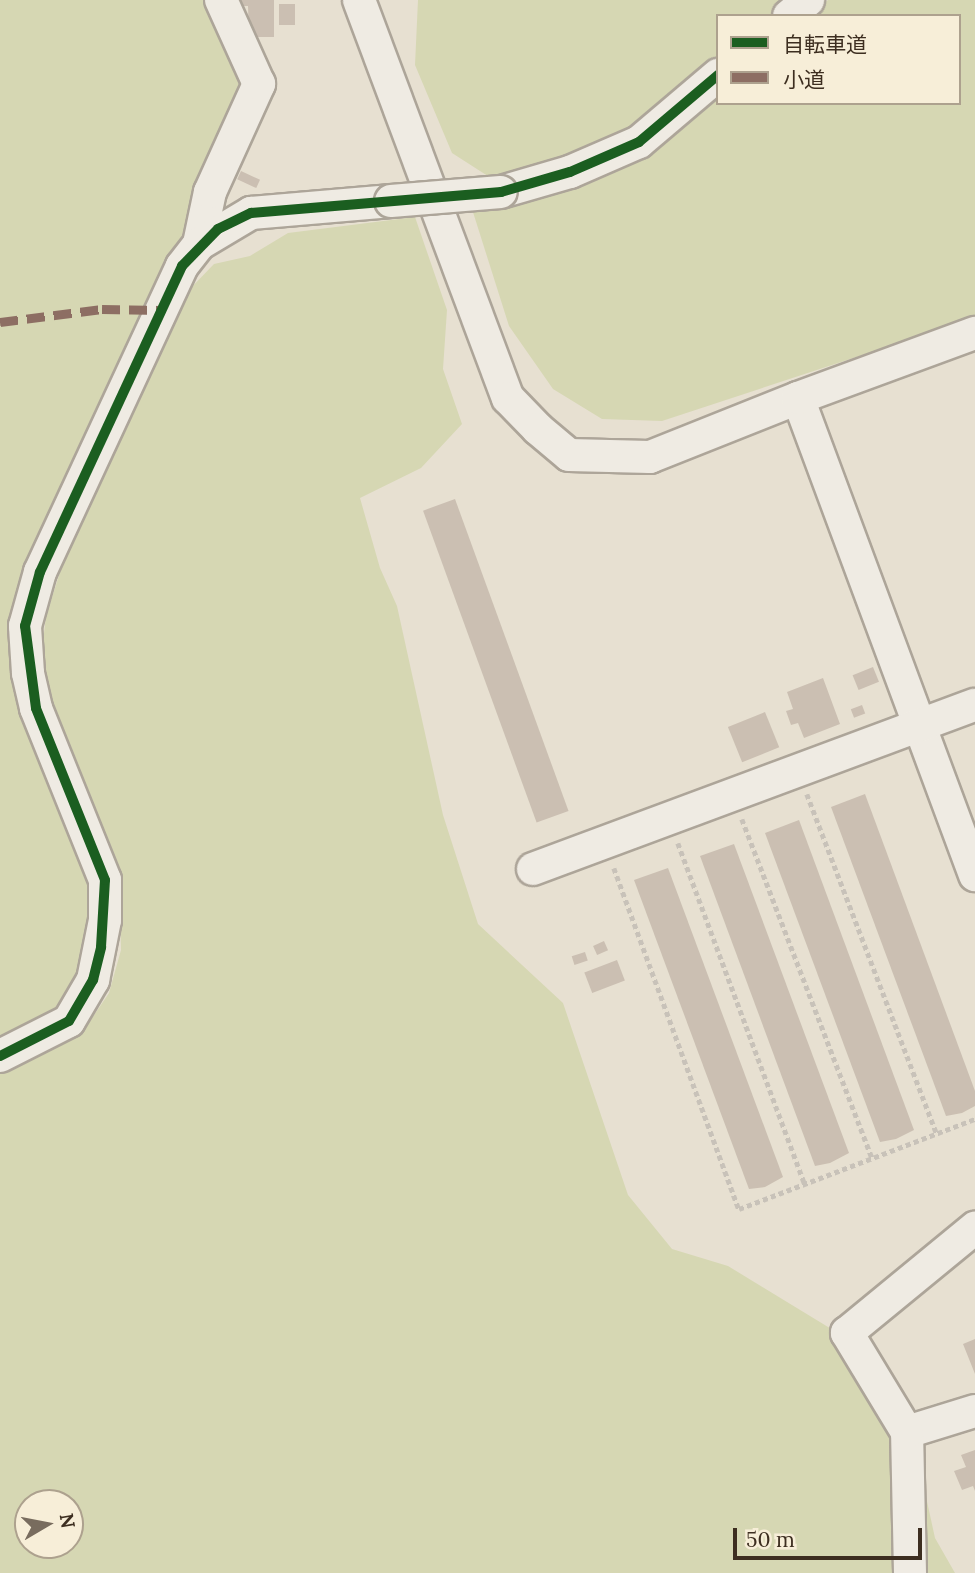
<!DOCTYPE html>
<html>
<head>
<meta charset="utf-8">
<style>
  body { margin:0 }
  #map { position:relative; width:975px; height:1573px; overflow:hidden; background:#e7e0d1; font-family:Lora,"Noto Sans JP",serif }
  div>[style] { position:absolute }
  .green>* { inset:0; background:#d6d7b3 }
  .building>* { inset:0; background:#cbbfb2; transform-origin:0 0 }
  .path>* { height:4.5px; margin-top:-2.25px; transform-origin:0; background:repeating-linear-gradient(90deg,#c8c2b9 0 5px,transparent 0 8.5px) }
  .roads { filter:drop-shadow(2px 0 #ada599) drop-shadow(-2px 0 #ada599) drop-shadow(0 2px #ada599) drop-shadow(0 -2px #ada599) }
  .minor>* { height:32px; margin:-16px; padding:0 16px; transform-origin:16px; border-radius:16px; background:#efebe3 }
  .bridges { filter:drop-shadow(2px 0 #ada599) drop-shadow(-2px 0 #ada599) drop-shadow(0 2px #ada599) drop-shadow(0 -2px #ada599) }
  .minor-bridge>* { height:32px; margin:-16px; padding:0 16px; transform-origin:16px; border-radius:16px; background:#efebe3 }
  .quiet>* { height:9px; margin-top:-4.5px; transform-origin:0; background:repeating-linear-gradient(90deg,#8d6e63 0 18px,transparent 0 27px) }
  .cycleway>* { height:10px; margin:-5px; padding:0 5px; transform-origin:5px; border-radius:5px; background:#1b5e20 }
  span { translate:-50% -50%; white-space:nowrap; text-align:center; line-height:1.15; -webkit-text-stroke:6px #f7eed8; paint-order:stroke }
  .legend { position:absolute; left:716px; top:14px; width:245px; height:91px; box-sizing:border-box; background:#f7eed8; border:2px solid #ada18e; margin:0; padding:9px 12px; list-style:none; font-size:21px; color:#3d2e20 }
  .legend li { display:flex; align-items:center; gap:14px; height:35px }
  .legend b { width:35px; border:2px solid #ada18e }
  .north { position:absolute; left:14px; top:1489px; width:70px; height:70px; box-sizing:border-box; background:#f7eed8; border:2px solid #ada18e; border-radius:50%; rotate:80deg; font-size:19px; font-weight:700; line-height:28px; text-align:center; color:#3d2e20 }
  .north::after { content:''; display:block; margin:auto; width:24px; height:32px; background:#786c5e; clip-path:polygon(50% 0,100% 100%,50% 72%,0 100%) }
  .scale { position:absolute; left:733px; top:1528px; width:189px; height:32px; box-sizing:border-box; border:4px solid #3d2e20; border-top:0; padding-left:9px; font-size:21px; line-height:24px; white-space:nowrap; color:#3d2e20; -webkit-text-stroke:5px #f7eed8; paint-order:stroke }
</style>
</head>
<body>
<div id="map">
  <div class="green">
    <i style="clip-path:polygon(0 0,212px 0,247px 76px,171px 262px,149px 294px,30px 560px,12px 637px,13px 689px,94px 883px,82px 975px,53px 1017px,0 1043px)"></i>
    <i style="clip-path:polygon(418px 0,792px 0,773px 16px,718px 16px,718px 62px,634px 129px,563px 165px,494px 180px,452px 153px,415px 65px)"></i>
    <i style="clip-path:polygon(828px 0,975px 0,975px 318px,662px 421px,602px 419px,553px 389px,509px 326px,472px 209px,718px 91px,718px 103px,959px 103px,959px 16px,809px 16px)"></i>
    <i style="clip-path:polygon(evenodd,415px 217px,447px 310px,443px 369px,462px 424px,421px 468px,360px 498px,380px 568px,397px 606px,443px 815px,478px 924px,563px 1003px,628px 1195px,672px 1249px,728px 1266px,833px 1330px,916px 1451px,935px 1538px,955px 1573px,0 1573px,0 1072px,86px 1027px,109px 993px,121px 950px,119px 873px,48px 703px,41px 659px,46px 616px,62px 566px,187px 292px,214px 264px,250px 256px,288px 233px,415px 217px,28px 1503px,70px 1503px,70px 1545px,28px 1545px,28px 1503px)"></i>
  </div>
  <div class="building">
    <i style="clip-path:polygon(236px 0,274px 0,274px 37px,249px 37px,248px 6px,236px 6px)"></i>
    <i style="left:279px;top:4px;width:16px;height:21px"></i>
    <i style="left:241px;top:171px;width:21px;height:9px;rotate:25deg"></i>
    <i style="left:455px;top:499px;width:332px;height:34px;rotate:70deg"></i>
    <i style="left:873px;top:667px;width:16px;height:22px;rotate:68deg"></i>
    <i style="clip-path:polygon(823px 678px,840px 724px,804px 738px,798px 723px,791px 725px,786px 711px,793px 709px,787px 692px)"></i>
    <i style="left:862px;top:705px;width:9px;height:12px;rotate:69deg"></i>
    <i style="left:765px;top:712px;width:38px;height:40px;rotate:68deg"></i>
    <i style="clip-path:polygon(865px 794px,975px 1091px,975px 1106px,962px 1113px,946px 1116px,831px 807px)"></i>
    <i style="clip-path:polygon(799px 820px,914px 1130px,896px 1139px,880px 1142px,765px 833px)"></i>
    <i style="clip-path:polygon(734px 844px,849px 1153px,830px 1163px,815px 1166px,700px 856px)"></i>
    <i style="clip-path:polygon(668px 868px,783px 1177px,765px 1187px,749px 1189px,634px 880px)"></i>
    <i style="left:604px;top:941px;width:10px;height:12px;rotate:66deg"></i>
    <i style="left:585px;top:952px;width:9px;height:14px;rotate:72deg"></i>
    <i style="left:617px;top:960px;width:22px;height:35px;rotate:69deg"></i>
    <i style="clip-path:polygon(975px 1339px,975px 1374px,963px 1344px)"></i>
    <i style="clip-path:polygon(975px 1450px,975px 1491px,973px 1486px,962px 1490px,954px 1471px,966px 1467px,961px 1455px)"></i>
  </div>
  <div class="path">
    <i style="left:807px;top:794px;width:364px;rotate:69.1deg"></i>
    <i style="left:742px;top:819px;width:363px;rotate:69deg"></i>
    <i style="left:678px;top:843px;width:364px;rotate:69.6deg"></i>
    <i style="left:614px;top:868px;width:363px;rotate:69.9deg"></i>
    <i style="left:739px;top:1209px;width:253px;rotate:-20.9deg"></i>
  </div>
  <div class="roads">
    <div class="minor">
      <i style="left:359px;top:0;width:425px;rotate:69.5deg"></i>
      <i style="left:508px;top:398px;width:43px;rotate:45.9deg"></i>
      <i style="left:538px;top:429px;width:40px;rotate:40deg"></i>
      <i style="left:569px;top:455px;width:81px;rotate:1.4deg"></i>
      <i style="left:650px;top:457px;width:159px;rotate:-21.7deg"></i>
      <i style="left:798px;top:398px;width:509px;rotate:69.64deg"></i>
      <i style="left:789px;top:16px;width:25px;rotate:-40deg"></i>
      <i style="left:501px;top:192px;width:72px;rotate:-16.2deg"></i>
      <i style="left:570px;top:172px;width:75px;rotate:-23.5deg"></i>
      <i style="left:639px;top:142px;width:104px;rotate:-40.3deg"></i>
      <i style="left:199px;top:244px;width:53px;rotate:-78.1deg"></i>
      <i style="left:210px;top:192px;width:119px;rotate:-65.6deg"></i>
      <i style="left:259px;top:84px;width:92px;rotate:-114.3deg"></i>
      <i style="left:798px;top:398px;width:189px;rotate:-20.2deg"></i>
      <i style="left:533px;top:869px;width:471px;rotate:-20.4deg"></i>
      <i style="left:0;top:1056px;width:77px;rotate:-26.9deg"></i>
      <i style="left:69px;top:1021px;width:48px;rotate:-59.7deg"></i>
      <i style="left:93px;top:980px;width:61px;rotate:-78.7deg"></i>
      <i style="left:105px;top:920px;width:40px;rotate:-90deg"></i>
      <i style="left:105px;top:880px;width:185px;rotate:-111.9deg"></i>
      <i style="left:36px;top:708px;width:36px;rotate:-103deg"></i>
      <i style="left:28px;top:673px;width:47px;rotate:-93.7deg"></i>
      <i style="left:25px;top:626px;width:56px;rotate:-74.5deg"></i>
      <i style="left:40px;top:572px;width:337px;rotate:-65.1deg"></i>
      <i style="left:182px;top:266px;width:28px;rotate:-52deg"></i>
      <i style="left:199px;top:244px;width:61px;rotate:-30.8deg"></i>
      <i style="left:251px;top:213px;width:141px;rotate:-4.9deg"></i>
      <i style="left:907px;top:1432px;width:71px;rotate:-17.2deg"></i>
      <i style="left:910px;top:1573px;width:141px;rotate:-91.2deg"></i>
      <i style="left:907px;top:1432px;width:116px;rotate:-121.2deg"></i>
      <i style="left:847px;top:1333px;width:166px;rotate:-39.4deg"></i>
    </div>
  </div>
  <div class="bridges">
    <div class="minor-bridge">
      <i style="left:391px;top:201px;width:110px;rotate:-4.7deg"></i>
    </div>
  </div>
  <div class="quiet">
    <i style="left:0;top:322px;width:103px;rotate:-7.3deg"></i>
    <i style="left:102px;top:309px;width:59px;rotate:1deg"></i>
  </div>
  <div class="cycleway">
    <i style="left:0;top:1056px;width:77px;rotate:-26.9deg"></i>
    <i style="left:69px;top:1021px;width:48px;rotate:-59.7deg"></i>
    <i style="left:93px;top:980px;width:34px;rotate:-76deg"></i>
    <i style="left:101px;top:947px;width:67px;rotate:-86.6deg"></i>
    <i style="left:105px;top:880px;width:185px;rotate:-111.9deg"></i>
    <i style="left:36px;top:708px;width:83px;rotate:-97.6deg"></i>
    <i style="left:25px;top:626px;width:56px;rotate:-74.5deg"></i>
    <i style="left:40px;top:572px;width:337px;rotate:-65.1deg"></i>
    <i style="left:182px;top:266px;width:52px;rotate:-45.8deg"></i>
    <i style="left:218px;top:229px;width:37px;rotate:-26deg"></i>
    <i style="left:251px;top:213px;width:251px;rotate:-4.8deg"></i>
    <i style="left:501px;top:192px;width:72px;rotate:-16.2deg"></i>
    <i style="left:570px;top:172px;width:75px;rotate:-23.5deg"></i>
    <i style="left:639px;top:142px;width:104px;rotate:-40.3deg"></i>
  </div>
  <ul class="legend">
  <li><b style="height:9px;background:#1b5e20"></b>自転車道</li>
  <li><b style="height:9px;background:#8d6e63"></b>小道</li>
  </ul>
  <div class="north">N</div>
  <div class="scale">50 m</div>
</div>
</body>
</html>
